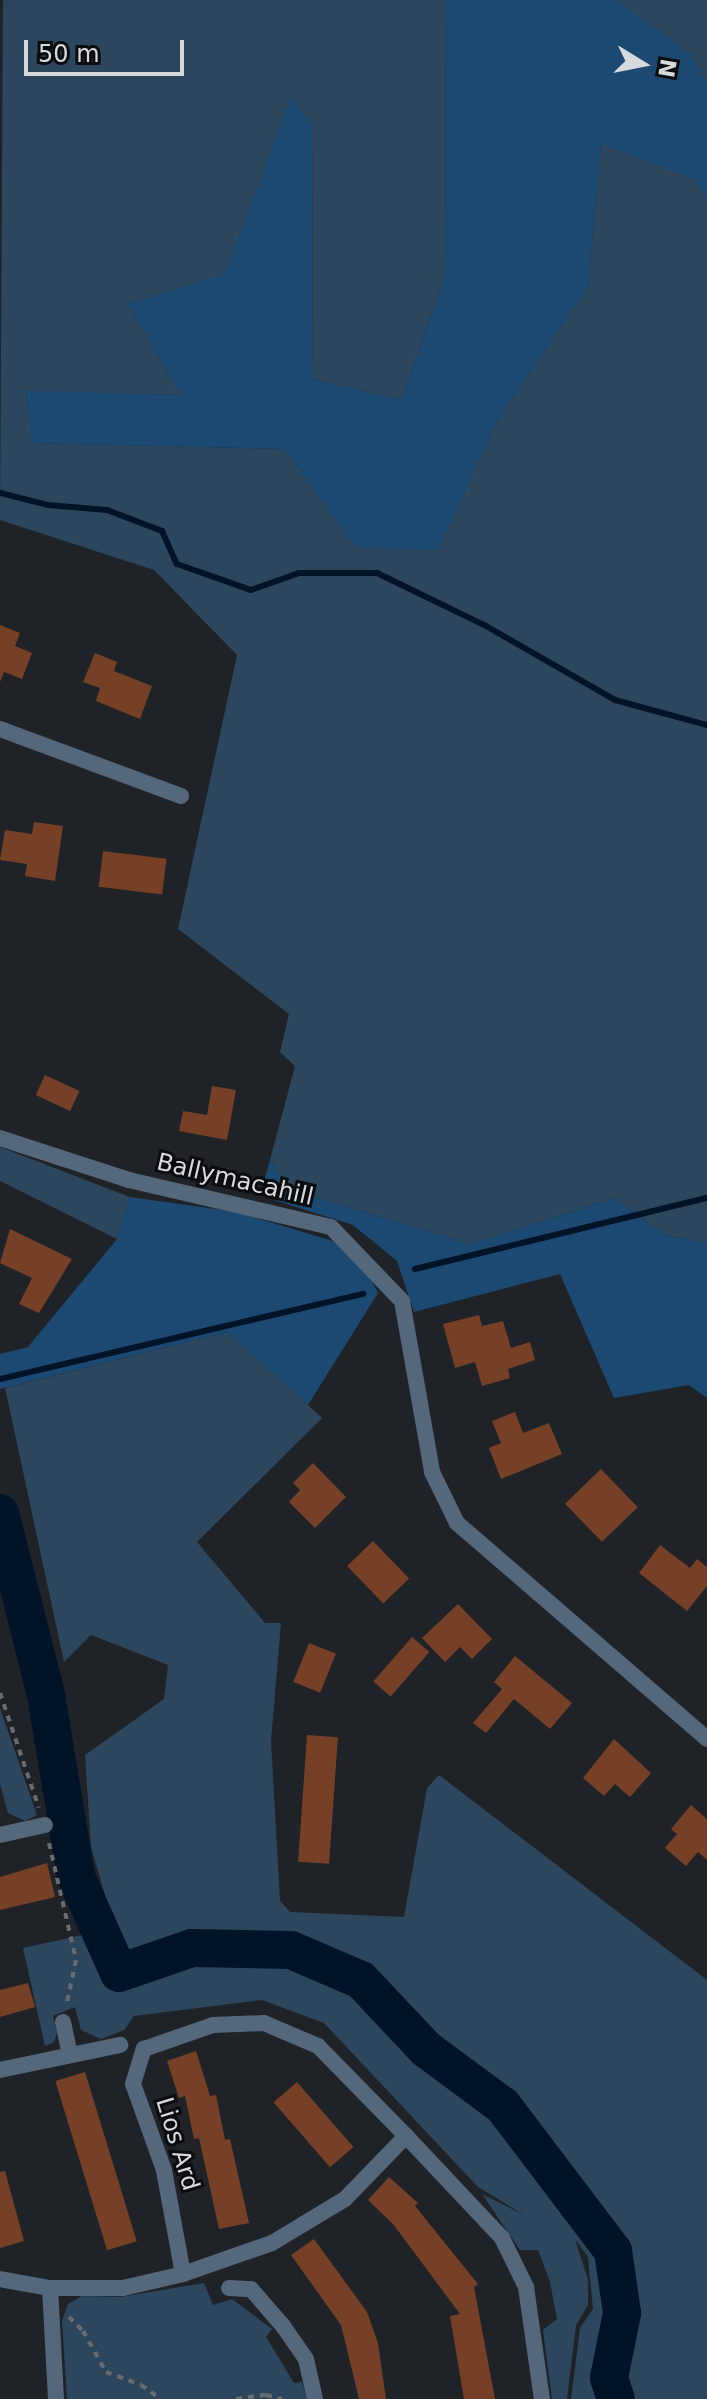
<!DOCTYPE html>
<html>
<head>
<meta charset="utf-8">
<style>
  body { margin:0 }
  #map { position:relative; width:707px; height:2399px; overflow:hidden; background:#1f2328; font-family:"DejaVu Sans",sans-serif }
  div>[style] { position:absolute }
  .green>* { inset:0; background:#2c465d }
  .forest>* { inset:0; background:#1b4972 }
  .stream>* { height:6px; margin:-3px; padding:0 3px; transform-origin:3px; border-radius:3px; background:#001327 }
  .river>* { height:38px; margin:-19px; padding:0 19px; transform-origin:19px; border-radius:19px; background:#001327 }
  .building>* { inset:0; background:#764026; transform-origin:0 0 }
  .path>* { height:4px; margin-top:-2px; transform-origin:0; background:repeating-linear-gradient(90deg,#686c70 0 6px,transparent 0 12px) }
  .minor>* { height:16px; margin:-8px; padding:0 8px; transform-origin:8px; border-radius:8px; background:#55687b }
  span { translate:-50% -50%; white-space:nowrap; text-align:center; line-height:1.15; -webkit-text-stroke:6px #0a0c0e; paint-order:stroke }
  .street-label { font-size:24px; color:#d7dadd }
  .north { position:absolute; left:603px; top:24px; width:80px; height:80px; -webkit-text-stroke:6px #0a0c0e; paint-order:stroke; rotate:100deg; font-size:22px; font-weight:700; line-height:32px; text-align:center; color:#d7dadd }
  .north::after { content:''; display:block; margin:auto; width:28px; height:36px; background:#d7dadd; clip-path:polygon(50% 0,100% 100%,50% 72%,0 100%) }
  .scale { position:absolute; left:24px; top:40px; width:160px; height:36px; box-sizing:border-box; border:4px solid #d7dadd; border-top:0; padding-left:10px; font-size:24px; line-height:28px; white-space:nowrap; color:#d7dadd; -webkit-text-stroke:6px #0a0c0e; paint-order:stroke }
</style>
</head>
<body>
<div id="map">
  <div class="green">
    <i style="clip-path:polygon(3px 0,446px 0,445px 277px,401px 400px,313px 379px,312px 126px,291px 98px,225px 275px,128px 304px,181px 395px,26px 392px,33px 443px,284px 449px,357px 547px,438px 549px,497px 421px,588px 287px,601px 143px,696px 179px,707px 199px,707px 1243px,665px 1235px,614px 1198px,471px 1244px,288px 1189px,270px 1160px,295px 1066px,280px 1052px,289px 1014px,178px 929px,237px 655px,154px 570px,0 520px)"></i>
    <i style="clip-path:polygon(586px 0,707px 0,707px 117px)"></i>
    <i style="clip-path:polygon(0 1147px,130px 1197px,117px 1239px,0 1181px)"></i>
    <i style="clip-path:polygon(228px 1332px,322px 1418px,197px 1542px,265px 1623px,281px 1623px,271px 1741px,280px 1901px,290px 1912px,404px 1917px,427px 1788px,439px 1775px,707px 1980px,707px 2399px,571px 2399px,580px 2328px,593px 2309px,588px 2257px,575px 2239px,588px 2280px,588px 2305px,576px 2325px,567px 2399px,552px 2399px,543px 2330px,557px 2319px,550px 2282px,538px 2250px,520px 2250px,482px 2194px,526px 2216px,478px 2187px,324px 2023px,262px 2000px,134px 2016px,124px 2030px,101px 2039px,81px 2030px,75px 2007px,53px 2016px,57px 2033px,54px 2042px,45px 2046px,23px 1948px,87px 1934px,94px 1959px,121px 1950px,91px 1847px,85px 1755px,164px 1699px,168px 1665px,91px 1635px,64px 1662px,5px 1388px)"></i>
    <i style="clip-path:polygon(0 1708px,37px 1815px,25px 1821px,8px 1813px,0 1784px)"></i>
    <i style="clip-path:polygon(204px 2283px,213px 2305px,232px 2299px,272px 2329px,266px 2337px,294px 2383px,302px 2382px,307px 2399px,67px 2399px,62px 2321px,68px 2304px,82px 2296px,120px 2297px)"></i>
  </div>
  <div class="forest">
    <i style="clip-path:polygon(446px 0,616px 0,690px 54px,707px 83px,707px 199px,695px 179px,601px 144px,588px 287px,497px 421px,438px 550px,356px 547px,284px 449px,32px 443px,26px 391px,181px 395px,128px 304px,225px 274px,291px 97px,312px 126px,313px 379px,401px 400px,445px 277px)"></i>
    <i style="clip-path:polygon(270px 1160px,288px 1189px,471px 1244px,614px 1198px,665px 1235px,707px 1243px,707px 1398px,689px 1385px,614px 1398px,560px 1274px,414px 1312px,397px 1261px,353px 1225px,277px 1201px,264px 1181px)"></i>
    <i style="clip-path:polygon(130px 1197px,237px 1212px,333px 1241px,364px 1266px,378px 1293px,308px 1405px,228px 1332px,0 1389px,0 1354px,28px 1347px,117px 1239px)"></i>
  </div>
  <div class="stream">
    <i style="left:0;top:493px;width:49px;rotate:14deg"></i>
    <i style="left:48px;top:505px;width:59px;rotate:4.8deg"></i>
    <i style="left:107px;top:510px;width:59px;rotate:20.9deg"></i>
    <i style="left:162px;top:531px;width:36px;rotate:66deg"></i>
    <i style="left:177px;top:564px;width:78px;rotate:19.4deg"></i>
    <i style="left:251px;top:590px;width:51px;rotate:-19.5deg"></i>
    <i style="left:299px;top:573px;width:78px"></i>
    <i style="left:377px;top:573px;width:121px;rotate:25.9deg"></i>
    <i style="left:486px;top:626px;width:149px;rotate:29.8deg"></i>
    <i style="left:615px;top:700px;width:95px;rotate:15.2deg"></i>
    <i style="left:415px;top:1269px;width:301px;rotate:-13.7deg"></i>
    <i style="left:0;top:1379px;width:373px;rotate:-13.2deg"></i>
  </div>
  <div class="river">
    <i style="left:0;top:1513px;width:188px;rotate:75.8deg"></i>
    <i style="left:46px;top:1695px;width:184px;rotate:80.6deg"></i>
    <i style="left:76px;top:1877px;width:105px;rotate:65.9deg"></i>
    <i style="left:119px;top:1973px;width:77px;rotate:-18.9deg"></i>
    <i style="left:192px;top:1948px;width:99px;rotate:1.2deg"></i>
    <i style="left:291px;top:1950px;width:76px;rotate:23.2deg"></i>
    <i style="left:361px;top:1980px;width:95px;rotate:46.7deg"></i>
    <i style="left:426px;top:2049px;width:96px;rotate:36.5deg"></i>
    <i style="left:503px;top:2106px;width:182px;rotate:52.8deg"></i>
    <i style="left:613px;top:2251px;width:63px;rotate:81.7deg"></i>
    <i style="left:622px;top:2313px;width:66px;rotate:101.3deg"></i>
    <i style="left:609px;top:2378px;width:22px;rotate:72deg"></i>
  </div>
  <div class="building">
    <i style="clip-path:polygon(0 625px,20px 633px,15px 646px,32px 653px,22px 679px,4px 672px,0 682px)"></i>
    <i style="clip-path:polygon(95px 653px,117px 662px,114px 671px,152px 686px,140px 719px,96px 701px,100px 688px,83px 682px)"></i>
    <i style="clip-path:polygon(34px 822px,63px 826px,55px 881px,25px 876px,27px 864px,0 860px,5px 830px,32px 834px)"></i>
    <i style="left:103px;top:851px;width:64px;height:36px;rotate:7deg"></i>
    <i style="left:45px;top:1075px;width:38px;height:22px;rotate:25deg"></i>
    <i style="clip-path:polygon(212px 1086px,236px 1090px,227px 1140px,179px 1131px,183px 1111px,207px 1115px)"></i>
    <i style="clip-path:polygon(10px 1229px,72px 1259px,39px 1313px,19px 1304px,32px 1278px,0 1263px)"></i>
    <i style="clip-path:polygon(479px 1315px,482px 1326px,503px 1321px,511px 1348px,530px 1342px,535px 1360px,508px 1369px,510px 1378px,482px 1386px,475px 1362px,455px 1368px,443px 1324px)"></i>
    <i style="clip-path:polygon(515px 1412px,523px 1433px,549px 1423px,562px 1454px,501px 1479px,489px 1448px,501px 1443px,492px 1421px)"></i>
    <i style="clip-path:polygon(313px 1463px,346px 1497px,315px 1528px,289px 1502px,300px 1490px,293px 1483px)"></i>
    <i style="left:601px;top:1469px;width:53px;height:50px;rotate:46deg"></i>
    <i style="left:373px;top:1541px;width:52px;height:36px;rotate:46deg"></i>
    <i style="clip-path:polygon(660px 1545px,690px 1568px,697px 1559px,707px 1567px,707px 1586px,687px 1611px,639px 1573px)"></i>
    <i style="clip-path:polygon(458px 1604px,492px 1639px,472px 1659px,460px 1647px,445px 1662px,422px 1638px)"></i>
    <i style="left:412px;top:1637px;width:23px;height:59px;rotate:41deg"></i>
    <i style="left:309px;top:1643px;width:29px;height:42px;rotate:22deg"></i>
    <i style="clip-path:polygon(515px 1656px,572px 1703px,550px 1729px,514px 1699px,486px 1733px,473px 1723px,502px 1689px,494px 1682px)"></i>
    <i style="left:307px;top:1735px;width:31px;height:127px;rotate:4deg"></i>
    <i style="clip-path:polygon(614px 1739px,651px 1773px,630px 1797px,615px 1784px,604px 1796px,583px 1778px)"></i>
    <i style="clip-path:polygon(691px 1805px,707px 1819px,707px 1860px,698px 1852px,686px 1866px,665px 1848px,677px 1834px,671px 1829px)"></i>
    <i style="clip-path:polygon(47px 1863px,55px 1897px,0 1910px,0 1877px)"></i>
    <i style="clip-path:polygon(28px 1983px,35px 2007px,0 2017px,0 1990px)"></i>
    <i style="clip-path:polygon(196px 2051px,210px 2096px,216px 2095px,225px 2140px,230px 2139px,249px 2223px,219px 2229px,199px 2138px,194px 2139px,185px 2096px,179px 2098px,167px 2061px)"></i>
    <i style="left:85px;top:2072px;width:177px;height:31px;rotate:73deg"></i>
    <i style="left:297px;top:2082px;width:86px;height:31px;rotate:49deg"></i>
    <i style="clip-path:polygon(5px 2171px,24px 2241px,0 2248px,0 2172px)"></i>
    <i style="clip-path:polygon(389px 2177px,418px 2203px,415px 2206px,478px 2284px,474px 2287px,495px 2399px,464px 2399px,450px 2316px,460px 2314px,393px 2224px,368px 2200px)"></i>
    <i style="clip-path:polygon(314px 2239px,367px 2312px,378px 2343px,386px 2399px,359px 2399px,341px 2325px,291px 2255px)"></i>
  </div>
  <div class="path">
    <i style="left:0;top:1693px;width:121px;rotate:71.3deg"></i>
    <i style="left:49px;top:1843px;width:120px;rotate:77deg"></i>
    <i style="left:76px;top:1960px;width:48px;rotate:102deg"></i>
    <i style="left:69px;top:2317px;width:20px;rotate:45deg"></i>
    <i style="left:83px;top:2331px;width:47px;rotate:60.7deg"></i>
    <i style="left:106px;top:2372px;width:37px;rotate:20deg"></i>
    <i style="left:141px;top:2385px;width:24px;rotate:35deg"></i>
    <i style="left:236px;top:2399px;width:30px;rotate:-8deg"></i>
    <i style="left:266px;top:2395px;width:16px;rotate:14deg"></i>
  </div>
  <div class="minor">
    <i style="left:0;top:729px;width:193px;rotate:20.3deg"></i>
    <i style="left:0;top:1138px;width:136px;rotate:18deg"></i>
    <i style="left:129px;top:1180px;width:207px;rotate:13.1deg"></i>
    <i style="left:331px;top:1227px;width:103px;rotate:46.2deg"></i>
    <i style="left:402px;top:1301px;width:174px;rotate:80deg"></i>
    <i style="left:432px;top:1472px;width:57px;rotate:63.9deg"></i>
    <i style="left:457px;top:1523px;width:330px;rotate:40.8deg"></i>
    <i style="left:0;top:1835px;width:46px;rotate:-12.5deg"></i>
    <i style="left:63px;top:2022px;width:34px;rotate:78deg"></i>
    <i style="left:0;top:2070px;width:123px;rotate:-11.8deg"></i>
    <i style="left:183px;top:2274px;width:106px;rotate:-100.4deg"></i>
    <i style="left:164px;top:2170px;width:91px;rotate:-109.8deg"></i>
    <i style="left:133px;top:2084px;width:37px;rotate:-73deg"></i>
    <i style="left:144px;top:2049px;width:73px;rotate:-19.2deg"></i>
    <i style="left:213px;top:2025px;width:51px;rotate:-2.2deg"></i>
    <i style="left:264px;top:2023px;width:59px;rotate:23.1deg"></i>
    <i style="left:318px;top:2046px;width:126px;rotate:45.6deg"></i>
    <i style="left:0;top:2279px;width:51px;rotate:10.2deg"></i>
    <i style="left:50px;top:2288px;width:73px"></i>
    <i style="left:123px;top:2288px;width:62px;rotate:-13.1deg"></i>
    <i style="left:183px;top:2274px;width:94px;rotate:-19.2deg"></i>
    <i style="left:272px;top:2243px;width:85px;rotate:-31.1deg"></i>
    <i style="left:345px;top:2199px;width:88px;rotate:-45.9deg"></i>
    <i style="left:406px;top:2136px;width:140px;rotate:46.7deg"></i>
    <i style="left:502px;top:2238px;width:55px;rotate:63.9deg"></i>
    <i style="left:526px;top:2287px;width:113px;rotate:81.9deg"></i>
    <i style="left:50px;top:2288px;width:111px;rotate:86.9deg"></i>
    <i style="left:229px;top:2288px;width:22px;rotate:3deg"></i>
    <i style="left:251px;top:2289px;width:49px;rotate:49.1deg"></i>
    <i style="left:283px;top:2326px;width:40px;rotate:55.1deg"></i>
    <i style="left:306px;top:2359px;width:41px;rotate:77.3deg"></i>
  </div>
  <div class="street-label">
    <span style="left:235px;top:1180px;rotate:13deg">Ballymacahill</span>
    <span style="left:177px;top:2144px;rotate:73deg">Lios Ard</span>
  </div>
  <div class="north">N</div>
  <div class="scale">50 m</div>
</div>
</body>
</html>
